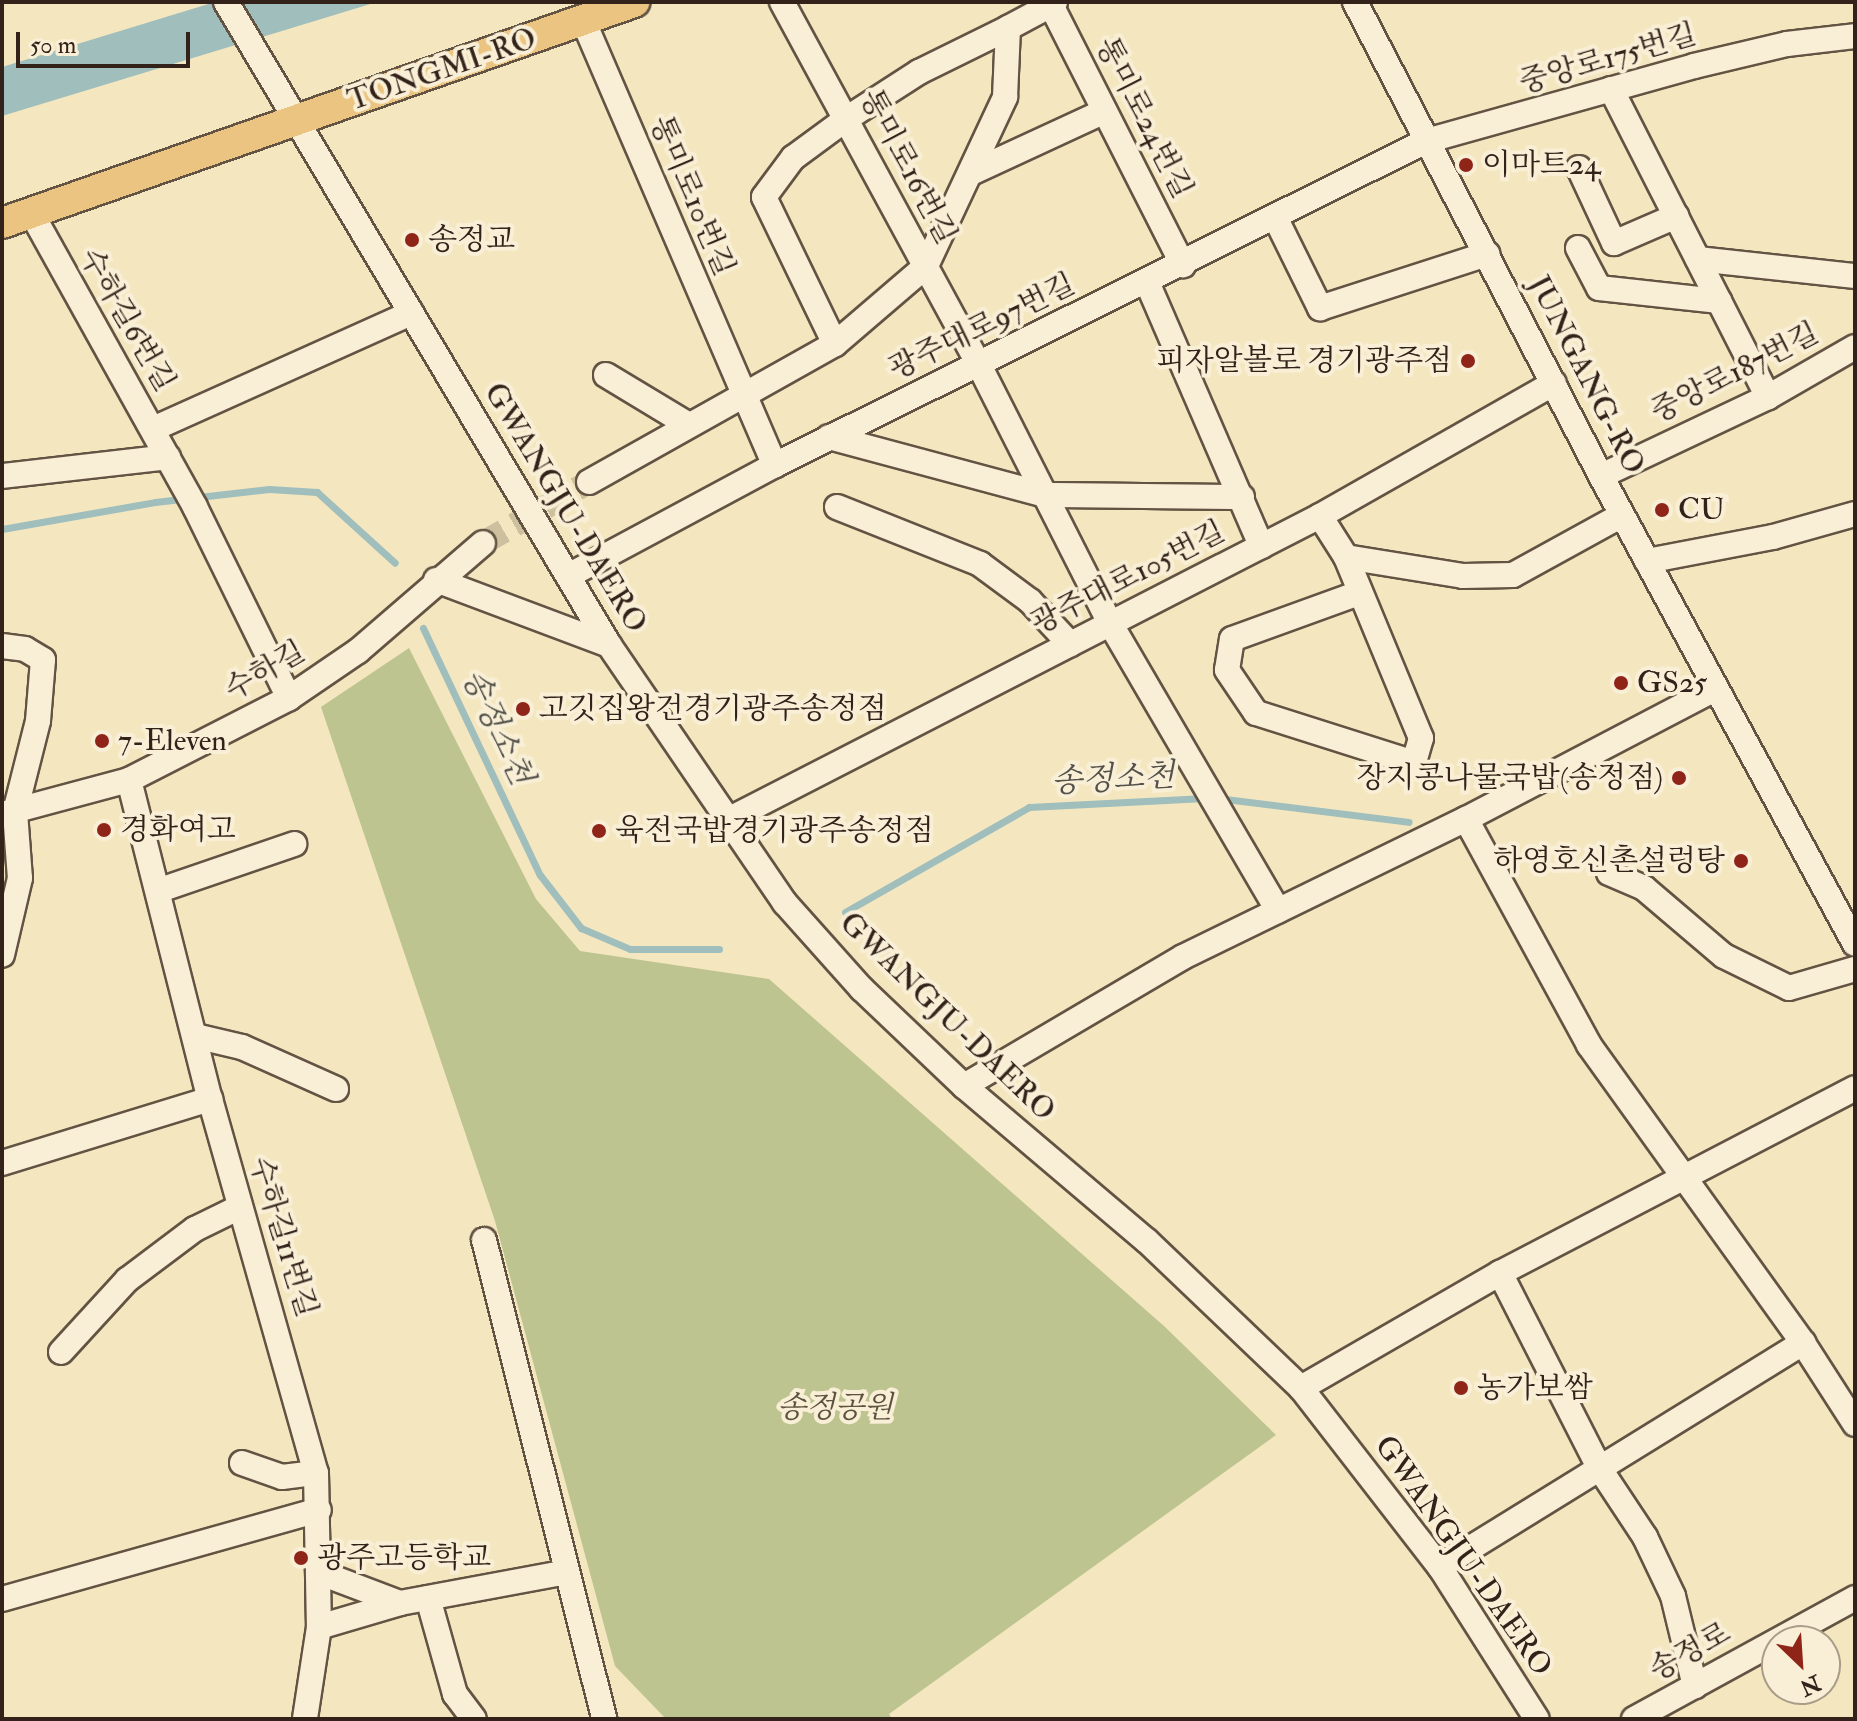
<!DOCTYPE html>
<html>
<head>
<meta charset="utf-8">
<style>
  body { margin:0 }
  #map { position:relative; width:1857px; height:1721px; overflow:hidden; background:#f4e7c0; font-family:"IM FELL Double Pica","Noto Serif KR",serif }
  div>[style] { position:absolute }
  .green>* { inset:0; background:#bec490 }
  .water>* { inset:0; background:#9fbebc }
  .stream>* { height:7px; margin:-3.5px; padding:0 3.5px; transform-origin:3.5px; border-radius:3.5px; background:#9fbebc }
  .minor-tunnel>* { height:24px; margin-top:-12px; transform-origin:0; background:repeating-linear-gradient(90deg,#cdc09f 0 24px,transparent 0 36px) }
  .roads { filter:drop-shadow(2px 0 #635343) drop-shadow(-2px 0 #635343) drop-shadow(0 2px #635343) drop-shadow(0 -2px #635343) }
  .minor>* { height:24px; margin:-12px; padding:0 12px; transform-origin:12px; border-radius:12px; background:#f8efd6 }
  .major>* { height:30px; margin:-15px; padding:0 15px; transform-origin:15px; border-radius:15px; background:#eac480 }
  .dots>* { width:22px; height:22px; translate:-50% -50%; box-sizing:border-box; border:4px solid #f8efd6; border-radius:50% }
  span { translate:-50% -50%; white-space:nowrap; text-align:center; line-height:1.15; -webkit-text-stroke:8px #f8efd6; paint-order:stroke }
  .street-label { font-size:30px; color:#332219 }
  .poi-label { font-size:30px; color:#332219 }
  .left { translate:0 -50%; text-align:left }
  .right { translate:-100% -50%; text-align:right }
  .park-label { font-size:30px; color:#5d533d; font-style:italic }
  .water-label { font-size:32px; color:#53514a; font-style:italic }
  .frame { position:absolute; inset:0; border:4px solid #332219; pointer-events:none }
  .north { position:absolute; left:1761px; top:1625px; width:80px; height:80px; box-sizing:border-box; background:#f8efd6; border:2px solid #a99d8a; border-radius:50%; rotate:155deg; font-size:22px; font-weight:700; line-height:32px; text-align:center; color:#332219 }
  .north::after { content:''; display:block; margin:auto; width:28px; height:36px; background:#8f2418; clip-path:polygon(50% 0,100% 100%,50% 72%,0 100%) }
  .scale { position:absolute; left:16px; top:32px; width:174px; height:36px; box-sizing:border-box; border:4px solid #332219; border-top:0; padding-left:10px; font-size:24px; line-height:28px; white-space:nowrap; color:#332219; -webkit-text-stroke:6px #f8efd6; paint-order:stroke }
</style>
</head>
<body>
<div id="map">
  <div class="green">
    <i style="clip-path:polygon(409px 648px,536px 899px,580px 951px,769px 979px,1164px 1326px,1276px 1435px,889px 1714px,892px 1719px,666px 1719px,615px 1666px,495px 1221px,321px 707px)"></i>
  </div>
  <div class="water">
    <i style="clip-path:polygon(215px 2px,377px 2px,2px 116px,2px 67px)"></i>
  </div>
  <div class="stream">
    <i style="left:2px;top:529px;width:155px;rotate:-10deg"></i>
    <i style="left:155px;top:502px;width:115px;rotate:-6.5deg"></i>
    <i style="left:269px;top:489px;width:48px;rotate:3.6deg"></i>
    <i style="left:317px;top:492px;width:105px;rotate:42.3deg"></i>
    <i style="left:423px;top:628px;width:273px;rotate:64.7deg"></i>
    <i style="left:540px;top:875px;width:67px;rotate:52.3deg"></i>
    <i style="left:581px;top:928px;width:53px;rotate:23.2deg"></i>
    <i style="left:630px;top:949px;width:89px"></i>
    <i style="left:1217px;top:798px;width:193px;rotate:7.1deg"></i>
    <i style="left:845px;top:912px;width:212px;rotate:-29.7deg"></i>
    <i style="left:1029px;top:807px;width:176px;rotate:-2.9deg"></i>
  </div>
  <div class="minor-tunnel">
    <i style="left:483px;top:543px;width:122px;rotate:-29.9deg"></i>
  </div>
  <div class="roads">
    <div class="minor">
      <i style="left:226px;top:2px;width:748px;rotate:59.22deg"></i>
      <i style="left:609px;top:645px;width:312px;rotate:55.7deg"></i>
      <i style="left:785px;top:903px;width:115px;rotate:48.2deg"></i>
      <i style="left:862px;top:989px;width:141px;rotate:43.6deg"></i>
      <i style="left:964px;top:1086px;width:240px;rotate:40.3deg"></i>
      <i style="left:1147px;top:1241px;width:213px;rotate:43.7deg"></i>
      <i style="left:1301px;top:1388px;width:227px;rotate:52.2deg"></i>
      <i style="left:1440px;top:1567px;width:180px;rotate:57.5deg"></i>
      <i style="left:782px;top:2px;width:411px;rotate:61.5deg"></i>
      <i style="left:978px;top:363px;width:292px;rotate:63.1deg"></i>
      <i style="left:1110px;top:623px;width:333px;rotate:59.7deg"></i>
      <i style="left:1055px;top:2px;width:5px;rotate:143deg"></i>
      <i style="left:1051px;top:5px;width:292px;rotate:63.1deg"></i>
      <i style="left:1355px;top:2px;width:534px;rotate:62.57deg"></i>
      <i style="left:1601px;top:476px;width:532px;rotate:61.51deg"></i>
      <i style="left:583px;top:20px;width:485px;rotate:66.7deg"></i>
      <i style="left:1611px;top:89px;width:346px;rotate:63deg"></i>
      <i style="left:1579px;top:168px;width:83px;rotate:65deg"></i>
      <i style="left:1614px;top:243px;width:68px;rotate:-23.5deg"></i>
      <i style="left:973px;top:172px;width:145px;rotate:-24.8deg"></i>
      <i style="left:32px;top:214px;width:335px;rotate:60.9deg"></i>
      <i style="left:195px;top:507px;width:213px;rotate:63.8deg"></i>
      <i style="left:1275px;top:217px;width:102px;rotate:63.7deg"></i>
      <i style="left:1320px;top:308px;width:176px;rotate:-17.9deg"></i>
      <i style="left:1578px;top:248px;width:45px;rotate:62.3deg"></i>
      <i style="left:1599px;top:288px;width:121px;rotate:6.2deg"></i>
      <i style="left:1698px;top:259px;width:158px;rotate:6.2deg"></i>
      <i style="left:1147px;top:282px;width:288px;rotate:66.6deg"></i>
      <i style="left:835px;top:344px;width:163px;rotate:-115.8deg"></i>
      <i style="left:764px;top:197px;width:49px;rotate:-53.4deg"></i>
      <i style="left:793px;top:158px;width:66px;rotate:-36.3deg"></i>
      <i style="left:846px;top:119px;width:87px;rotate:-32.8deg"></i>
      <i style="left:919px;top:72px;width:99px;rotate:-26.3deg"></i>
      <i style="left:606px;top:375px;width:97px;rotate:31.1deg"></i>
      <i style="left:153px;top:429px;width:283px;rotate:-24.2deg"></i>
      <i style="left:829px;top:437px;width:224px;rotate:15deg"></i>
      <i style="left:1045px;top:495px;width:197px;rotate:0.6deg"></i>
      <i style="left:2px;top:476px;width:167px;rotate:-6.5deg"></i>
      <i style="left:1601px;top:476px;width:185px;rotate:-25.3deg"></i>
      <i style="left:1768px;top:397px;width:100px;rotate:-29.9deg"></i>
      <i style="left:589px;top:482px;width:282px;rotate:-29.3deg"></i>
      <i style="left:835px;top:344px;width:120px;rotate:-40.6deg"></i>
      <i style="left:926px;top:266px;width:187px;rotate:-64.9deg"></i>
      <i style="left:1005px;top:97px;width:69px;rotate:-87.5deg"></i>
      <i style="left:1008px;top:28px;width:49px;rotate:-28.1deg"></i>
      <i style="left:837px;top:507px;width:154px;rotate:21.7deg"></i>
      <i style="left:980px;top:564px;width:62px;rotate:36.5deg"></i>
      <i style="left:1030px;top:601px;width:59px;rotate:47.1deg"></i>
      <i style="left:1320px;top:516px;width:49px;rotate:57.6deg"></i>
      <i style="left:1346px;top:557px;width:196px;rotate:67.5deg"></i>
      <i style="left:1421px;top:738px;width:26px;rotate:106deg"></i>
      <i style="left:1414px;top:763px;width:166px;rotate:-162.4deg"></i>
      <i style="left:1256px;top:713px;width:52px;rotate:-124deg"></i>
      <i style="left:1227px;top:670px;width:31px;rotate:-81deg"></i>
      <i style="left:1232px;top:639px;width:135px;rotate:-19.9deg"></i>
      <i style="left:1346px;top:557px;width:119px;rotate:9.2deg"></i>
      <i style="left:1463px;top:576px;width:50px;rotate:-1.1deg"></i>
      <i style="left:1513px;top:575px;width:124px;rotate:-28.8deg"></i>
      <i style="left:1647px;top:561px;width:128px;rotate:-10.8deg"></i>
      <i style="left:1773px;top:537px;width:85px;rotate:-15.7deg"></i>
      <i style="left:568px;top:576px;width:235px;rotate:-28.2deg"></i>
      <i style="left:775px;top:465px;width:727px;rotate:-26.46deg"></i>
      <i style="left:1426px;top:141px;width:278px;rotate:-15.6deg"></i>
      <i style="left:1694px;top:66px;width:96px;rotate:-13.3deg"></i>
      <i style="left:1787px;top:44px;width:68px;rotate:-6.7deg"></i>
      <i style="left:436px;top:580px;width:185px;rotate:20.6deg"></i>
      <i style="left:2px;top:646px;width:23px;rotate:7deg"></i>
      <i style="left:25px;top:649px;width:21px;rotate:31deg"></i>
      <i style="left:43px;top:660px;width:61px;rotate:94.7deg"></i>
      <i style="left:38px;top:721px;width:94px;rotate:104.2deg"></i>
      <i style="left:15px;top:812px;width:66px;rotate:85.7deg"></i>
      <i style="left:20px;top:878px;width:79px;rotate:103.2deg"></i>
      <i style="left:129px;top:780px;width:329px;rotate:75.8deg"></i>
      <i style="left:210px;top:1099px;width:389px;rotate:74.2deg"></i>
      <i style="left:316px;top:1473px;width:154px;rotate:88.9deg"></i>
      <i style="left:319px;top:1627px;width:93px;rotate:98.7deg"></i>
      <i style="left:2px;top:814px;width:131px;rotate:-15deg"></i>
      <i style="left:129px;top:780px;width:180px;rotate:-27.1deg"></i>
      <i style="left:289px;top:698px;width:83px;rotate:-34.3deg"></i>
      <i style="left:358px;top:651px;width:165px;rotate:-40.8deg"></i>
      <i style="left:1466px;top:819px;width:257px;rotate:61.4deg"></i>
      <i style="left:1589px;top:1045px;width:367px;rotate:54.3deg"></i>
      <i style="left:1803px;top:1343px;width:96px;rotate:57.3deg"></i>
      <i style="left:726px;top:821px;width:668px;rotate:-27.18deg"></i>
      <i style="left:1320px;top:516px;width:269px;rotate:-29.6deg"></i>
      <i style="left:1609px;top:873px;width:38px;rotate:23deg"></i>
      <i style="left:1644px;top:888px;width:105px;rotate:40.4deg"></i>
      <i style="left:1724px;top:956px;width:72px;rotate:26.2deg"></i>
      <i style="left:1789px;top:988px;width:69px;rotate:-16.1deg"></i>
      <i style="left:160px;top:890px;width:142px;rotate:-18.9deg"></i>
      <i style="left:195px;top:1036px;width:48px;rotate:13.2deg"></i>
      <i style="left:242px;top:1047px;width:103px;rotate:24.1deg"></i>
      <i style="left:964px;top:1086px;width:254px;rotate:-30.5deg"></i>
      <i style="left:1183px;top:957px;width:315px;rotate:-26deg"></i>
      <i style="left:1466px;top:819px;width:281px;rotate:-27.6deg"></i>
      <i style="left:2px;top:1163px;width:218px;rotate:-17.1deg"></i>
      <i style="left:484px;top:1240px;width:494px;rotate:75.9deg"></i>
      <i style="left:1500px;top:1273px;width:220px;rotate:63deg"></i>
      <i style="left:1600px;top:1469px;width:82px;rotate:56.5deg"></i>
      <i style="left:1645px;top:1537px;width:65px;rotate:64.6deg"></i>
      <i style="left:1673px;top:1596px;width:93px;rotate:76.3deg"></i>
      <i style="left:61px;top:1352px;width:98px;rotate:-47.5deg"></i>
      <i style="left:127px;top:1280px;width:85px;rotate:-36.9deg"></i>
      <i style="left:195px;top:1229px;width:50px;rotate:-26.1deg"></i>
      <i style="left:1301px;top:1388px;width:230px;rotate:-30deg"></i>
      <i style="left:1500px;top:1273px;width:400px;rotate:-27.5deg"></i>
      <i style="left:242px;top:1463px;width:42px;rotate:19.3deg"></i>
      <i style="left:282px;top:1477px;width:34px;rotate:-7deg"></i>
      <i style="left:1440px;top:1567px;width:427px;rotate:-31.7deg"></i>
      <i style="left:318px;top:1572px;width:88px;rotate:20.7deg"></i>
      <i style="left:428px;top:1598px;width:100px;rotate:74.3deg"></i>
      <i style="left:455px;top:1694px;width:31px;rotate:53deg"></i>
      <i style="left:2px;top:1599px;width:329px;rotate:-15.7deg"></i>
      <i style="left:319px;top:1627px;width:84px;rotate:-16.5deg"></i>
      <i style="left:400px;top:1603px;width:170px;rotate:-10.5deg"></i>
      <i style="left:1634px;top:1719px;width:252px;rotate:-28.7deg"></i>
    </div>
    <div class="major">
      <i style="left:2px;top:223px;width:670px;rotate:-19.27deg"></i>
    </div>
  </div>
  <div class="dots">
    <i style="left:1466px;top:165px;background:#8f2418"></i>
    <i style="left:412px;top:240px;background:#8f2418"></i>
    <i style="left:1468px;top:361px;background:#8f2418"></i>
    <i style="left:1662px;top:510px;background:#8f2418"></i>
    <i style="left:1621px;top:683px;background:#8f2418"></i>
    <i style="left:523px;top:709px;background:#8f2418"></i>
    <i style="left:102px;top:741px;background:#8f2418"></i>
    <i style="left:1679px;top:778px;background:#8f2418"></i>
    <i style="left:104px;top:830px;background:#8f2418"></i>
    <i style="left:599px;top:831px;background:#8f2418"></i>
    <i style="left:1741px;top:861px;background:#8f2418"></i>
    <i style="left:1461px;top:1388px;background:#8f2418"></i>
    <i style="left:301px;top:1558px;background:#8f2418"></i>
  </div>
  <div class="street-label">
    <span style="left:1608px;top:59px;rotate:-16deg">중앙로175번길</span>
    <span style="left:442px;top:70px;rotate:-19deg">TONGMI-RO</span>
    <span style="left:1144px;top:118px;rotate:63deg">통미로24번길</span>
    <span style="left:908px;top:167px;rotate:62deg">통미로16번길</span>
    <span style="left:692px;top:196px;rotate:67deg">통미로10번길</span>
    <span style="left:127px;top:320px;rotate:60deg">수하길6번길</span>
    <span style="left:982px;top:327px;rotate:-26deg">광주대로97번길</span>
    <span style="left:1735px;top:373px;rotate:-27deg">중앙로187번길</span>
    <span style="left:1586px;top:375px;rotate:63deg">JUNGANG-RO</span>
    <span style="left:565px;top:508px;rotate:59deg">GWANGJU-DAERO</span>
    <span style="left:1128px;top:578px;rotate:-27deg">광주대로105번길</span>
    <span style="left:265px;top:671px;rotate:-30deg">수하길</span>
    <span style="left:947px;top:1017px;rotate:44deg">GWANGJU-DAERO</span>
    <span style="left:283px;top:1237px;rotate:73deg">수하길11번길</span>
    <span style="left:1463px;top:1556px;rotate:55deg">GWANGJU-DAERO</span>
    <span style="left:1690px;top:1652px;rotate:-29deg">송정로</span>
  </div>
  <div class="poi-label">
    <span class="left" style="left:1482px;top:165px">이마트24</span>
    <span class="left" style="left:428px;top:240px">송정교</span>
    <span class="right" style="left:1452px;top:361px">피자알볼로 경기광주점</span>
    <span class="left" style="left:1678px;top:510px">CU</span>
    <span class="left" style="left:1637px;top:683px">GS25</span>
    <span class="left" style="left:539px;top:709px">고깃집왕건경기광주송정점</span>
    <span class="left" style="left:118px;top:741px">7-Eleven</span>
    <span class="right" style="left:1663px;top:778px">장지콩나물국밥(송정점)</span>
    <span class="left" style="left:120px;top:830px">경화여고</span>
    <span class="left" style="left:615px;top:831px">육전국밥경기광주송정점</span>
    <span class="right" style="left:1725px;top:861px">하영호신촌설렁탕</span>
    <span class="left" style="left:1477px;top:1388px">농가보쌈</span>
    <span class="left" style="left:317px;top:1558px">광주고등학교</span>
  </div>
  <div class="park-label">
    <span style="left:835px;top:1408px">송정공원</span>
  </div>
  <div class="water-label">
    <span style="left:497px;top:727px;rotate:65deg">송정소천</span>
    <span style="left:1113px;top:779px;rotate:-3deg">송정소천</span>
  </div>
  <div class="frame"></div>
  <div class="north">N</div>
  <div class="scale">50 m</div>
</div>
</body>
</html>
